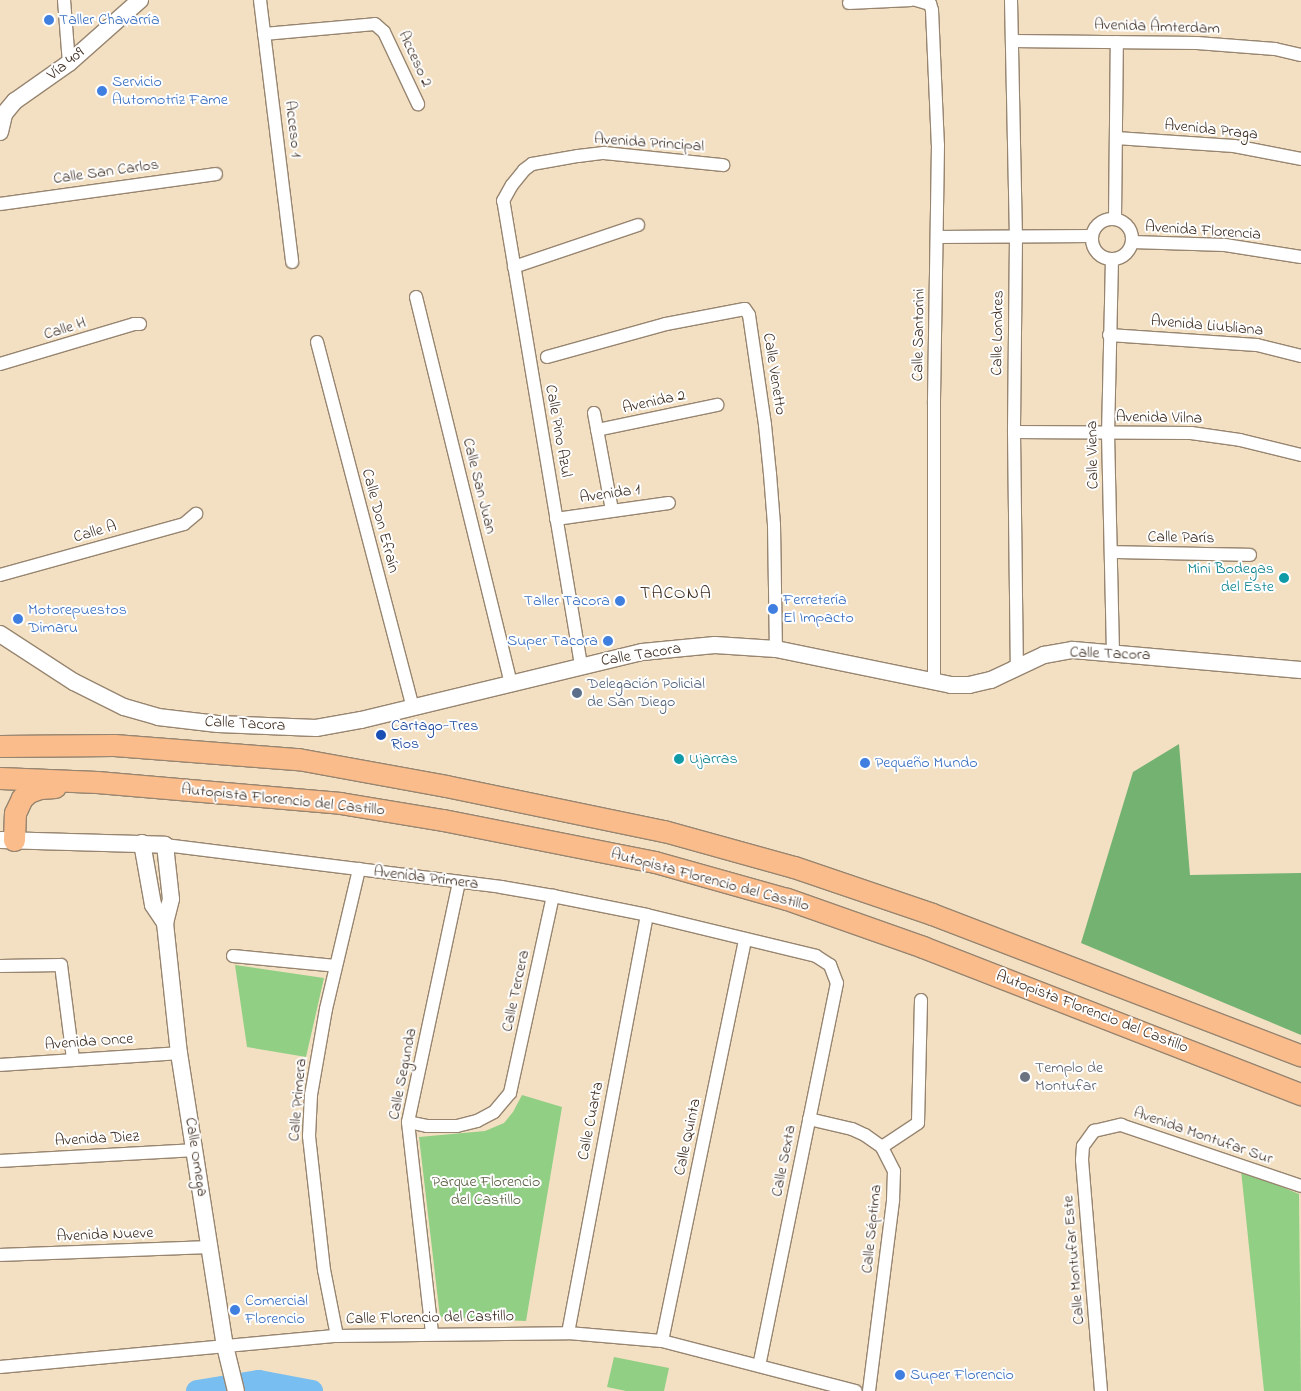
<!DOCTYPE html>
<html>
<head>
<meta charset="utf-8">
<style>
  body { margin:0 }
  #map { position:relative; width:1301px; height:1391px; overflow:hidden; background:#f3e0c3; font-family:"Indie Flower",sans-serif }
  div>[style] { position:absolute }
  .green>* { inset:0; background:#91cf85 }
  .forest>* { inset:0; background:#74b272 }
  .river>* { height:22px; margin:-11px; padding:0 11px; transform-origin:11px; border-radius:11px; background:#78bef0 }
  .roads { filter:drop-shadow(1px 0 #978570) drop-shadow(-1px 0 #978570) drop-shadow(0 1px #978570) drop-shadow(0 -1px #978570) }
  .minor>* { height:12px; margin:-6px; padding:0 6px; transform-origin:6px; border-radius:6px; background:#fff }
  .minor>.ring { margin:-6px; padding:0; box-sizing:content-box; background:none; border:12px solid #fff; border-radius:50% }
  .tertiary>* { height:16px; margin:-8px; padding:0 8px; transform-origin:8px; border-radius:8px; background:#fff }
  .trunk>* { height:21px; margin:-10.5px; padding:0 10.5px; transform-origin:10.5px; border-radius:10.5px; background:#fabc8b }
  .dots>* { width:14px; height:14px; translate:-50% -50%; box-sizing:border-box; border:2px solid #fff; border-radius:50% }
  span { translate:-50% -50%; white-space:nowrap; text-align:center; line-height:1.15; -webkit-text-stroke:4px #fff; paint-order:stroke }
  .shop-label { font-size:16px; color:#366cbe }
  .left { translate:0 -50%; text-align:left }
  .right { translate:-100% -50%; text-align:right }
  .street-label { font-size:16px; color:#3b2a1e }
  .culture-label { font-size:16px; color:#0d838f }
  .service-label { font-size:16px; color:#4e5e75 }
  .transit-label { font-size:16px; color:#164399 }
  .worship-label { font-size:16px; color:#5b616d }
  .park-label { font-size:16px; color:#555c3d }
  .neighbourhood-label { font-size:18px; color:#3b2a1e; letter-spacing:1px }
</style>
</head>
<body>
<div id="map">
  <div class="green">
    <i style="clip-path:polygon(235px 965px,324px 978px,306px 1057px,247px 1047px)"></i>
    <i style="clip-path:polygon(522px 1095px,562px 1107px,526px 1321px,440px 1317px,419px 1137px,485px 1131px,504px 1123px,513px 1112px)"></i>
    <i style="clip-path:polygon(1241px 1170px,1299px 1194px,1301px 1391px,1264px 1391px)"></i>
    <i style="clip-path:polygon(614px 1357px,669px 1368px,664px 1391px,626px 1391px,607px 1387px)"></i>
  </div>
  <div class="forest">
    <i style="clip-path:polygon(1179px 744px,1190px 875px,1301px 873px,1301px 1035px,1081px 943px,1133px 772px)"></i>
  </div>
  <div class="river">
    <i style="left:197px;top:1391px;width:63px;rotate:-9.2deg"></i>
    <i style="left:259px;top:1381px;width:54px;rotate:10.7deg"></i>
  </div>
  <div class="roads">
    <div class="minor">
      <i style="left:64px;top:0;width:63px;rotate:85.5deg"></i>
      <i style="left:260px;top:0;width:264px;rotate:83deg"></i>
      <i style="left:916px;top:0;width:15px;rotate:16deg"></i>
      <i style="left:930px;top:4px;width:6px;rotate:72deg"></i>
      <i style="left:932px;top:10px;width:135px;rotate:87.5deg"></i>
      <i style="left:938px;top:145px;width:259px;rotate:90.9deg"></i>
      <i style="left:934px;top:404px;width:276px;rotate:90deg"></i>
      <i style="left:1011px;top:0;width:237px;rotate:88.8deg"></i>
      <i style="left:1016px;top:237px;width:195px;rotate:90.6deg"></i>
      <i style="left:1014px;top:432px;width:235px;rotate:89.3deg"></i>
      <i style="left:849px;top:3px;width:62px;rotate:-2.8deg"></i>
      <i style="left:264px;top:34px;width:111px;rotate:-5.1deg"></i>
      <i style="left:375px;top:24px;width:12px;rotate:42deg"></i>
      <i style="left:384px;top:32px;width:80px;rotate:64.7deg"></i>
      <i style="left:1012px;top:41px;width:185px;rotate:0.6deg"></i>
      <i style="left:1197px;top:43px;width:78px;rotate:4.4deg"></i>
      <i style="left:1275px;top:49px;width:27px;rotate:13deg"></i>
      <i style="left:1116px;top:138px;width:118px;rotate:3.9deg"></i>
      <i style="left:1234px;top:146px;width:68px;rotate:11deg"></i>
      <i style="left:0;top:204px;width:218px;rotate:-7.9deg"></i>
      <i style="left:1115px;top:219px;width:177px;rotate:-89.4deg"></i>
      <i class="ring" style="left:1092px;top:219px;width:28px;height:28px"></i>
      <i style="left:937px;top:237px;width:155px;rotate:-0.4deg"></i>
      <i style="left:1132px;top:242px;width:93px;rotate:1.8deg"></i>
      <i style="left:1225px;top:245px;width:77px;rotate:9deg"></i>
      <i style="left:1112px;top:259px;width:174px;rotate:91.3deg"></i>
      <i style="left:1108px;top:433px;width:219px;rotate:88.7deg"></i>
      <i style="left:514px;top:267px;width:131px;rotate:-18.7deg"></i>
      <i style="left:416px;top:297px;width:398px;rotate:76.2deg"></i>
      <i style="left:1109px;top:335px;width:148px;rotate:3.9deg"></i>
      <i style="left:1257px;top:345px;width:45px;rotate:14deg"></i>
      <i style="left:317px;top:342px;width:378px;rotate:75.3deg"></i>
      <i style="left:547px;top:357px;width:123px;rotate:-15.5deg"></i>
      <i style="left:666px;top:324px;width:80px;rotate:-10.8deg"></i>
      <i style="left:745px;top:309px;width:7px;rotate:56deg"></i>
      <i style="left:749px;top:315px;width:111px;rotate:81.7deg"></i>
      <i style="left:765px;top:425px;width:49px;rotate:84.2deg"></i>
      <i style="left:770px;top:474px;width:51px;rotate:85.5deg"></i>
      <i style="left:774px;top:525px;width:124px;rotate:89.1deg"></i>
      <i style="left:0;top:364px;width:140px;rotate:-16.6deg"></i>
      <i style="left:134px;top:324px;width:6px"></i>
      <i style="left:594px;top:413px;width:99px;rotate:79.5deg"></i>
      <i style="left:597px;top:430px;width:123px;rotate:-11.8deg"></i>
      <i style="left:1014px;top:432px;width:177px;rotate:0.3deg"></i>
      <i style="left:1191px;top:433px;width:49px;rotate:8.1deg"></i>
      <i style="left:1240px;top:440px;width:63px;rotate:13.8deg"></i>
      <i style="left:556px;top:519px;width:114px;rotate:-8.1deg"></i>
      <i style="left:1111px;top:552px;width:139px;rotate:1.2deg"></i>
      <i style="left:0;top:575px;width:191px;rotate:-15.5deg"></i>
      <i style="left:184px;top:524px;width:16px;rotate:-40deg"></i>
      <i style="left:581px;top:665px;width:471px;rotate:-99.5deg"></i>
      <i style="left:503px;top:201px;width:18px;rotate:-61deg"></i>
      <i style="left:512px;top:185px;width:19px;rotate:-51deg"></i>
      <i style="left:524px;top:170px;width:10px;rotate:-37deg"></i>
      <i style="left:532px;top:164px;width:47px;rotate:-9.9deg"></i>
      <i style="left:578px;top:156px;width:26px;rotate:-7deg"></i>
      <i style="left:604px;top:153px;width:120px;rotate:5.8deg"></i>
      <i style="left:165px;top:845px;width:339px;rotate:7.1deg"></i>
      <i style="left:501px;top:887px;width:53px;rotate:9.8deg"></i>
      <i style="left:553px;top:896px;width:96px;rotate:11.4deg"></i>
      <i style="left:647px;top:915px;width:174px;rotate:13.6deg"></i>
      <i style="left:816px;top:956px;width:17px;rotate:33deg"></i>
      <i style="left:830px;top:965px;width:19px;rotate:69deg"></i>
      <i style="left:837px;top:983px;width:390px;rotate:101.5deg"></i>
      <i style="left:233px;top:956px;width:103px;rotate:5.5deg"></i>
      <i style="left:0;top:966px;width:61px;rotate:-0.9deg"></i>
      <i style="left:61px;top:965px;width:95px;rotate:82.7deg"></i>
      <i style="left:0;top:1065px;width:179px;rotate:-3.8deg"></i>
      <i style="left:809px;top:1119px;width:44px;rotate:13.1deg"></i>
      <i style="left:852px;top:1129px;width:14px;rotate:25deg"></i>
      <i style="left:865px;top:1135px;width:21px;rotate:35deg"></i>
      <i style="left:408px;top:1122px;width:19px;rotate:12deg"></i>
      <i style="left:427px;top:1126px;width:30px"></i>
      <i style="left:457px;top:1126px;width:21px;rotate:-14deg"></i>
      <i style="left:477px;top:1121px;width:19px;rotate:-28deg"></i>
      <i style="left:494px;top:1112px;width:25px;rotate:-50deg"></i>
      <i style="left:510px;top:1093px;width:202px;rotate:-77.7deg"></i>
      <i style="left:0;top:1161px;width:195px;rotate:-3.2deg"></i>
      <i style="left:0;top:1255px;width:211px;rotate:-2.2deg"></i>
      <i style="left:432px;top:1333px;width:212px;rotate:-96.5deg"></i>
      <i style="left:408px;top:1122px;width:244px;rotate:-78deg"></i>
      <i style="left:568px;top:1333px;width:425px;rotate:-79.3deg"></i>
      <i style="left:337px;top:1336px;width:67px;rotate:-101.1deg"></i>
      <i style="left:324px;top:1270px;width:135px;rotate:-96.4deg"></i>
      <i style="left:309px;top:1136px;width:41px;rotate:-87.2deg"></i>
      <i style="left:311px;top:1095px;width:87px;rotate:-80.1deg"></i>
      <i style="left:326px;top:1009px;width:144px;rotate:-76.7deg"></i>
      <i style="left:662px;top:1341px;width:410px;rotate:-78.3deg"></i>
      <i style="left:0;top:1367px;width:338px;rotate:-5.3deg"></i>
      <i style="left:337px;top:1336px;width:231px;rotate:-0.7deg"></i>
      <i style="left:568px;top:1333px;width:94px;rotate:4.9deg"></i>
      <i style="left:662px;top:1341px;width:200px;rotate:14.5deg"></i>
      <i style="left:869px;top:1391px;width:193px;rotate:-82.8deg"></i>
      <i style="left:893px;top:1200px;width:29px;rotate:-88deg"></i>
      <i style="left:894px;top:1171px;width:27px;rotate:-117deg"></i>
      <i style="left:882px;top:1147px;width:43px;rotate:-33.7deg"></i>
      <i style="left:918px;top:1123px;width:123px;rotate:-88.6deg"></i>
      <i style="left:1101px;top:1391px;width:232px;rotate:-94.7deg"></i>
      <i style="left:1082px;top:1160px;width:14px;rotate:-86deg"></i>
      <i style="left:1083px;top:1146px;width:19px;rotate:-54deg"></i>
      <i style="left:1094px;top:1131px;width:28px;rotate:-13deg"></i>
      <i style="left:1121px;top:1125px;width:190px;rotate:18.7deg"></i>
    </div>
    <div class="tertiary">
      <i style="left:0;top:132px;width:18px;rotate:-77deg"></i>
      <i style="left:4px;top:114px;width:17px;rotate:-50deg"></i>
      <i style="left:15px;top:101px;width:66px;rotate:-35.1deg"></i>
      <i style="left:69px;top:63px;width:95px;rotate:-41.6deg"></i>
      <i style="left:0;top:634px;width:88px;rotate:33deg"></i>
      <i style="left:74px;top:682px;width:56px;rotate:26.6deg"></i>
      <i style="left:124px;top:707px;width:35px;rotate:16deg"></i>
      <i style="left:158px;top:717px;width:60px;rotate:6.7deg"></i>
      <i style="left:218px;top:724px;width:98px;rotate:2.3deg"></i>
      <i style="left:316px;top:728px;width:46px;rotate:-10.1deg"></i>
      <i style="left:361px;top:720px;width:289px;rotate:-13.6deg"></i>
      <i style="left:642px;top:652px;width:73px;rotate:-5.5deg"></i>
      <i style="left:715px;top:645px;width:61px;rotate:3.8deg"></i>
      <i style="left:776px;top:649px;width:179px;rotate:11.6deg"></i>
      <i style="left:951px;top:685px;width:18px"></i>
      <i style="left:969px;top:685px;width:23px;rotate:-13deg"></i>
      <i style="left:991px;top:680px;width:59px;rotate:-25.3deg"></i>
      <i style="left:1044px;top:655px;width:29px;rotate:-10deg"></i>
      <i style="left:1073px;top:650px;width:229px;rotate:5deg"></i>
      <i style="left:1px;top:840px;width:164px;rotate:1.7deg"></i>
      <i style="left:165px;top:845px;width:54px;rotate:83.7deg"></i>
      <i style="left:171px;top:899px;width:25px;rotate:104deg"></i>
      <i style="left:165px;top:923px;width:131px;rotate:83.9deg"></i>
      <i style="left:179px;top:1053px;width:297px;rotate:81.1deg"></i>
      <i style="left:225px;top:1346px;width:46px;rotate:76.3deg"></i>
      <i style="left:142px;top:843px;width:63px;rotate:79.9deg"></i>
      <i style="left:153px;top:905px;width:22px;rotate:56deg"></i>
    </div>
    <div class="trunk">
      <i style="left:0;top:746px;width:114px;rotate:-0.5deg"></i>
      <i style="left:114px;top:745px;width:185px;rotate:4.4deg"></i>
      <i style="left:298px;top:759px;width:150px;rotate:10.3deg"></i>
      <i style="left:446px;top:786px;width:223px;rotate:11.7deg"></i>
      <i style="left:664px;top:831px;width:135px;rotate:15.5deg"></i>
      <i style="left:794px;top:867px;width:146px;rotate:18.8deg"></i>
      <i style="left:932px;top:914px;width:395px;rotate:21deg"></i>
      <i style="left:0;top:778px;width:97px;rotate:2.4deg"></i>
      <i style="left:97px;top:782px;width:244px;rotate:4.9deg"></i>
      <i style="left:340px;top:803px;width:104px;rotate:9.4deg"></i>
      <i style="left:443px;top:820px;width:216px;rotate:11.2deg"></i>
      <i style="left:655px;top:862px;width:137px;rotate:15.7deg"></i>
      <i style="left:787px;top:899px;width:144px;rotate:19.4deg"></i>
      <i style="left:923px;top:947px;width:406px;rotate:21.3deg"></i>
      <i style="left:14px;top:840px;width:27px;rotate:-88deg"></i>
      <i style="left:15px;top:813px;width:17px;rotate:-65deg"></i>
      <i style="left:22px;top:798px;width:9px;rotate:-41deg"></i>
      <i style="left:29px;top:792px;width:12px;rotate:-20deg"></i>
      <i style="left:40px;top:788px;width:15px;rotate:-4deg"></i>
    </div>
  </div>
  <div class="dots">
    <i style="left:49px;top:20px;background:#3f7fe0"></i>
    <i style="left:102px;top:91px;background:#3f7fe0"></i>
    <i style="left:1284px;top:578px;background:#0f9aa8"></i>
    <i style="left:620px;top:601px;background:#3f7fe0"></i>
    <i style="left:773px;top:609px;background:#3f7fe0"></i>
    <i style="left:18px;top:619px;background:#3f7fe0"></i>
    <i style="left:608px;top:641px;background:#3f7fe0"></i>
    <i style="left:577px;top:693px;background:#5c6f8a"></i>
    <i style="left:381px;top:735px;background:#1a4fb4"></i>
    <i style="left:679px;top:759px;background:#0f9aa8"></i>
    <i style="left:865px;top:763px;background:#3f7fe0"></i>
    <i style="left:1025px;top:1077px;background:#6b7280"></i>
    <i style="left:235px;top:1310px;background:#3f7fe0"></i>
    <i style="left:900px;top:1375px;background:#3f7fe0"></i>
  </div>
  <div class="shop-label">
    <span class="left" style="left:59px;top:20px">Taller Chavarría</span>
    <span class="left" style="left:112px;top:91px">Servicio<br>Automotriz Fame</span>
    <span class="left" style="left:783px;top:609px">Ferretería<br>El Impacto</span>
    <span class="right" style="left:610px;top:601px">Taller Tacora</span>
    <span class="left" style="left:28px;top:619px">Motorepuestos<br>Dimaru</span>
    <span class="right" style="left:598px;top:641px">Super Tacora</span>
    <span class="left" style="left:875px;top:763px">Pequeño Mundo</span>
    <span class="left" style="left:245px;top:1310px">Comercial<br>Florencio</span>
    <span class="left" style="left:910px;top:1375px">Super Florencio</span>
  </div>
  <div class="street-label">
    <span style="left:1157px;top:27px;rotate:2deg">Avenida Ámterdam</span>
    <span style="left:415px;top:59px;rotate:65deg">Acceso 2</span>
    <span style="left:66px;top:64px;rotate:-39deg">Vía 409</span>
    <span style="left:293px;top:129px;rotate:83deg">Acceso 1</span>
    <span style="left:1211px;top:130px;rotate:6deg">Avenida Praga</span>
    <span style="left:649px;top:143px;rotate:4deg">Avenida Principal</span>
    <span style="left:106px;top:172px;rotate:-8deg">Calle San Carlos</span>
    <span style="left:1203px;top:231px;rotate:4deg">Avenida Florencia</span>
    <span style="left:1207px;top:326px;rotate:5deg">Avenida Liubliana</span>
    <span style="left:65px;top:329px;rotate:-17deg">Calle H</span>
    <span style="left:998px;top:333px;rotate:-89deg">Calle Londres</span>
    <span style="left:919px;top:335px;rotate:-89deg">Calle Santorini</span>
    <span style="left:774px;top:374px;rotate:81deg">Calle Venetto</span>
    <span style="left:654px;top:402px;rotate:-12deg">Avenida 2</span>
    <span style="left:1159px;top:418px;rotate:1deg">Avenida Vilna</span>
    <span style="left:558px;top:431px;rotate:80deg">Calle Pino Azul</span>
    <span style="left:1093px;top:455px;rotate:-91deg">Calle Viena</span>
    <span style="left:479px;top:486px;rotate:76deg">Calle San Juan</span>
    <span style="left:610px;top:494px;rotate:-8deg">Avenida 1</span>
    <span style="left:380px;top:521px;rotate:75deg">Calle Don Efraín</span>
    <span style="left:95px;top:532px;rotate:-16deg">Calle A</span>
    <span style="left:1181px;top:538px;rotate:1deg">Calle París</span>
    <span style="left:1110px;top:654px;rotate:2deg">Calle Tacora</span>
    <span style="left:641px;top:655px;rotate:-9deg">Calle Tacora</span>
    <span style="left:245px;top:724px;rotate:3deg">Calle Tacora</span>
    <span style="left:283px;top:800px;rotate:6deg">Autopista Florencio del Castillo</span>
    <span style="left:426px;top:878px;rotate:7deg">Avenida Primera</span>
    <span style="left:710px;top:880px;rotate:15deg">Autopista Florencio del Castillo</span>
    <span style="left:516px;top:991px;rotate:-78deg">Calle Tercera</span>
    <span style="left:1092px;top:1012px;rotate:21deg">Autopista Florencio del Castillo</span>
    <span style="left:89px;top:1042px;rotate:-4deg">Avenida Once</span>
    <span style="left:403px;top:1074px;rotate:-79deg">Calle Segunda</span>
    <span style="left:298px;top:1100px;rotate:-85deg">Calle Primera</span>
    <span style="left:591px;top:1121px;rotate:-79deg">Calle Cuarta</span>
    <span style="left:1203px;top:1136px;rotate:19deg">Avenida Montufar Sur</span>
    <span style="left:688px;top:1137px;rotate:-78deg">Calle Quinta</span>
    <span style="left:97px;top:1139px;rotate:-3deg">Avenida Diez</span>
    <span style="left:196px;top:1157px;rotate:81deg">Calle Omega</span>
    <span style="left:784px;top:1161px;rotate:-79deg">Calle Sexta</span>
    <span style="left:872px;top:1229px;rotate:-84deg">Calle Séptima</span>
    <span style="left:105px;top:1235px;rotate:-2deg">Avenida Nueve</span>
    <span style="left:1074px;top:1260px;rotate:-95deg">Calle Montufar Este</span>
    <span style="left:430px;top:1318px;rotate:-1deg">Calle Florencio del Castillo</span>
  </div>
  <div class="culture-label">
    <span class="right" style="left:1274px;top:578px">Mini Bodegas<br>del Este</span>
    <span class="left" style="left:689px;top:759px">Ujarras</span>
  </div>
  <div class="service-label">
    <span class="left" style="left:587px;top:693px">Delegación Policial<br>de San Diego</span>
  </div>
  <div class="transit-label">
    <span class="left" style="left:391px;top:735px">Cartago-Tres<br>Rios</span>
  </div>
  <div class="worship-label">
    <span class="left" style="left:1035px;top:1077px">Templo de<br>Montufar</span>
  </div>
  <div class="park-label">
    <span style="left:486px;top:1191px">Parque Florencio<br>del Castillo</span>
  </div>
  <div class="neighbourhood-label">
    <span style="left:676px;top:594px">TACONA</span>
  </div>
</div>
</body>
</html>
